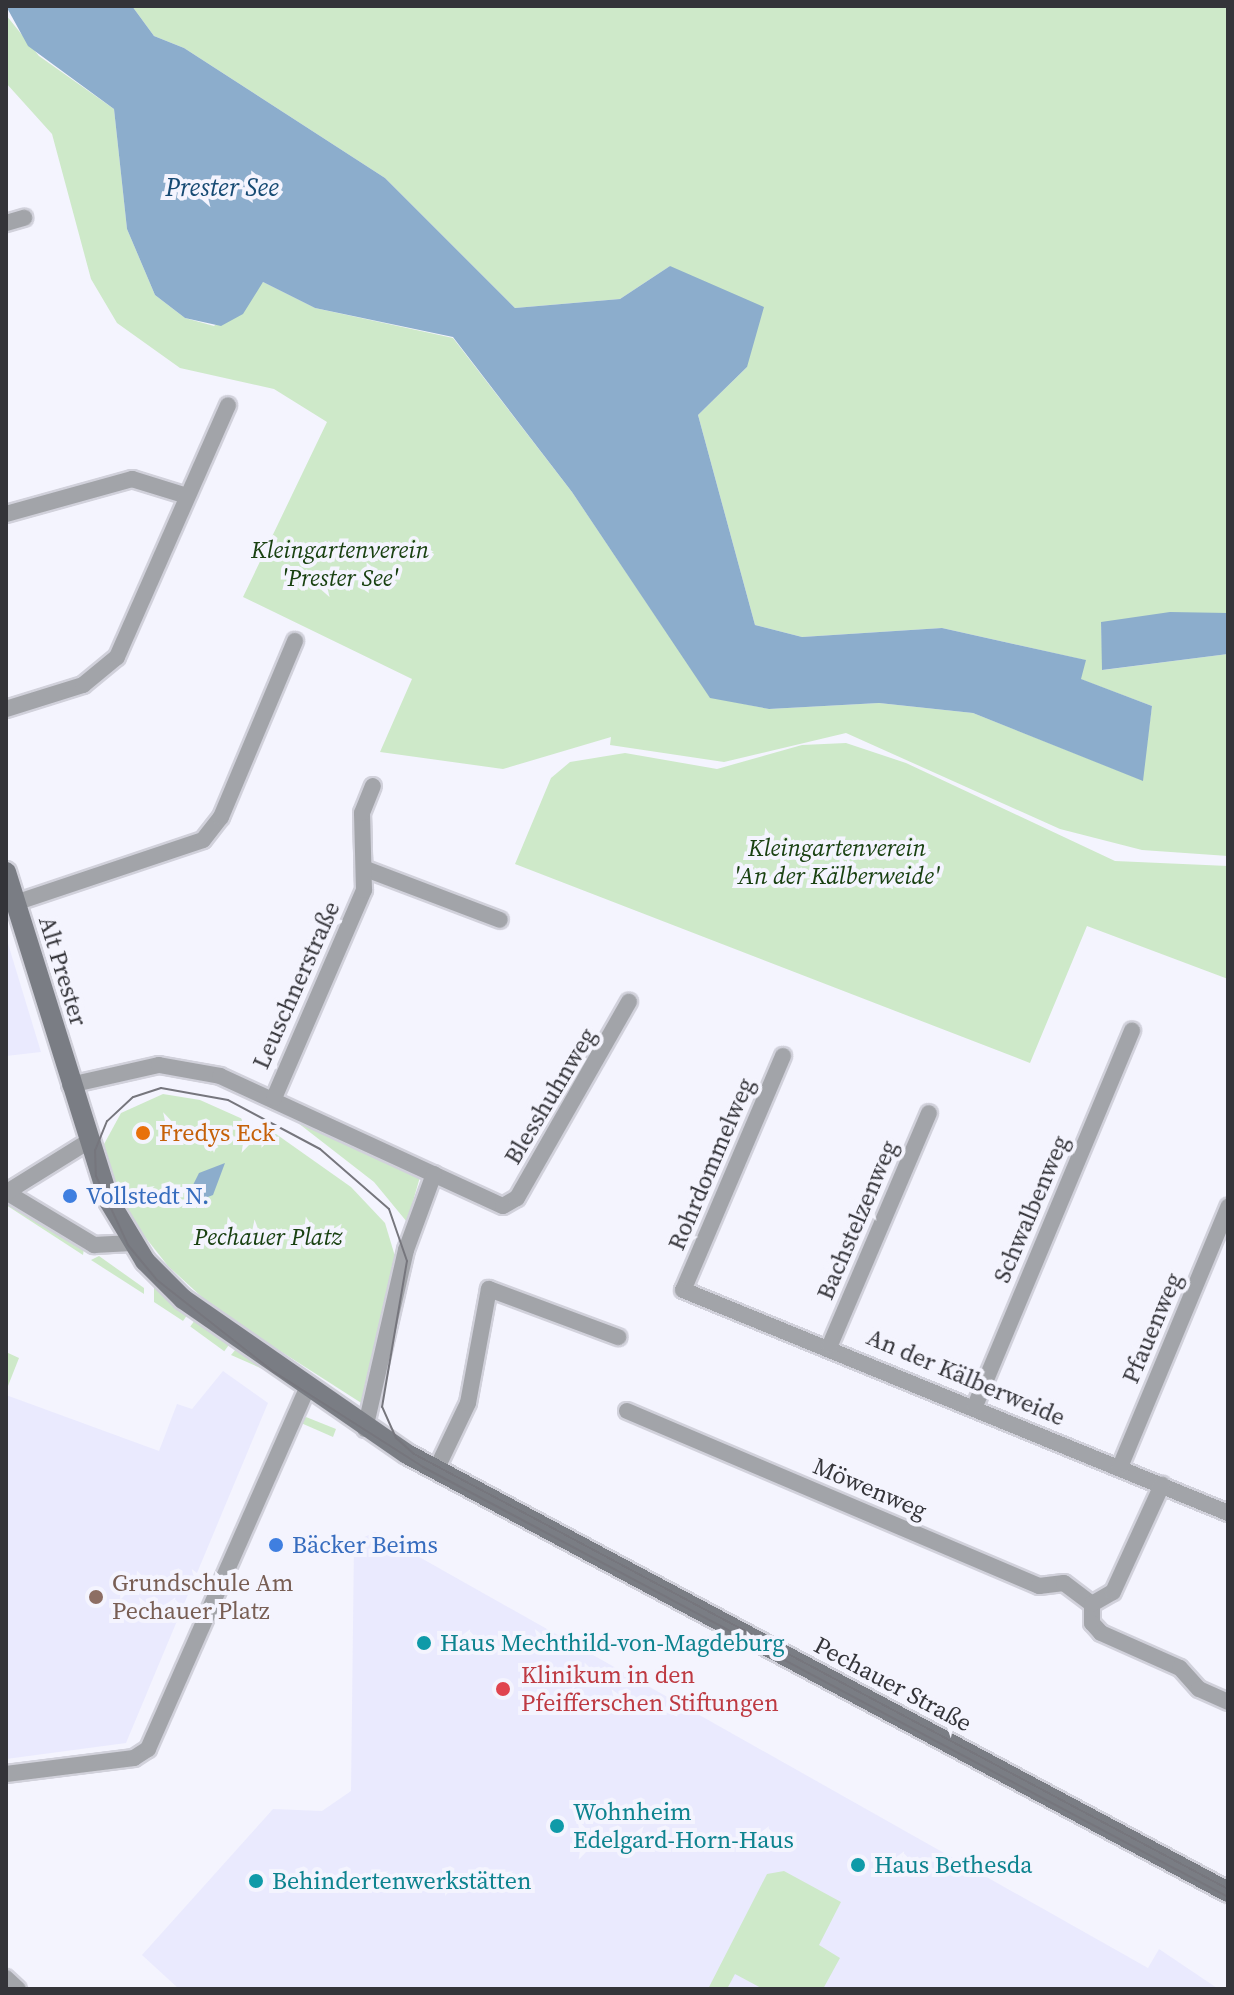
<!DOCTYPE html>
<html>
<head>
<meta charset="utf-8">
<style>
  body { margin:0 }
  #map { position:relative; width:1234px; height:1995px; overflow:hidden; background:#f4f4fe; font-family:"Source Serif 4",serif }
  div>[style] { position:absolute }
  .built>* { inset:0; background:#eaeafe }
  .green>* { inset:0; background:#cee9c9; transform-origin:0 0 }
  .water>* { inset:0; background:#8cadcc }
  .roads { filter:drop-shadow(2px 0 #d1d1db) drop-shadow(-2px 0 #d1d1db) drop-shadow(0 2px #d1d1db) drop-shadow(0 -2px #d1d1db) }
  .street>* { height:16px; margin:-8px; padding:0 8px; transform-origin:8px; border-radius:8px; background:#a2a4a9 }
  .secondary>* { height:20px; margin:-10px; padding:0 10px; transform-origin:10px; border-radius:10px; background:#7a7d84 }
  .tram>* { height:2px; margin:-1px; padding:0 1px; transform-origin:1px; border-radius:1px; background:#76767d }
  .dots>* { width:22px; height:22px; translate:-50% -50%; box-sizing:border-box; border:4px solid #f4f4fe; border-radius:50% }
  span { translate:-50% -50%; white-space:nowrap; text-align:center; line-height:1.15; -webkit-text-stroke:8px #f4f4fe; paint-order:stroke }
  .park-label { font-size:24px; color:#194111; font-style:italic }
  .street-label { font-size:24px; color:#343439 }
  .food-label { font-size:24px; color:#c56008 }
  .left { translate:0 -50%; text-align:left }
  .shop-label { font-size:24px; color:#366cbe }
  .education-label { font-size:24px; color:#785e54 }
  .culture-label { font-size:24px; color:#0d838f }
  .health-label { font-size:24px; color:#be3a42 }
  .water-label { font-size:26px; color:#164a73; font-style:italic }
  .frame { position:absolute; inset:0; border:8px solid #343439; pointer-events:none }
</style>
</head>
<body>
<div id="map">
  <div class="built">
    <i style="clip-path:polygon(6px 937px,41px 1052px,6px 1056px)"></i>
    <i style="clip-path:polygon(223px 1371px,268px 1403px,126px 1743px,6px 1759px,6px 1395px,159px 1451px,177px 1404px,192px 1409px)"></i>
    <i style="clip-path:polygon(375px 1532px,1148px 1968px,1159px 1949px,1217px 1988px,179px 1989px,142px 1955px,273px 1809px,322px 1811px,351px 1791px,354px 1542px)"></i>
  </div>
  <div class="green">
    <i style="clip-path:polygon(132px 6px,1228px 6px,1228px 613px,1101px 623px,1103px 670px,1228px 654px,1228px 856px,1142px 850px,1060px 829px,846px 733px,724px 762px,610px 745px,611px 737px,503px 769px,380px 752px,412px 679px,243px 597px,327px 422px,274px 389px,180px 368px,117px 323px,91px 279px,52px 134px,6px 83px,6px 15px,39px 56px,114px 109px,127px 229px,155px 295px,185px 318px,214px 326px,263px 282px,315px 308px,453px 338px,572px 492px,710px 697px,769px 709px,879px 703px,973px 713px,1142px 780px,1152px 706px,1080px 679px,1085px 660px,942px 628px,802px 637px,755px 625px,698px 415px,747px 367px,670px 266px,620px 299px,515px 308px,385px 178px,184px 48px,154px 36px)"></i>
    <i style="clip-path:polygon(846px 743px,906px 763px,1115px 861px,1228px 866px,1228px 979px,1087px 926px,1030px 1063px,515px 864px,551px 778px,570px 762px,625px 753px,717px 769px,802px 745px)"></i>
    <i style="clip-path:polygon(163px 1094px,200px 1100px,276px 1134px,351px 1187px,385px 1223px,397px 1263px,366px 1406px,216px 1310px,168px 1266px,123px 1209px,103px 1146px,121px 1113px)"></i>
    <i style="clip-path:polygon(280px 1109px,420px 1177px,407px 1222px,374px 1182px)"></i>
    <i style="clip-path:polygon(6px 1199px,84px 1248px,83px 1255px,6px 1205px)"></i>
    <i style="clip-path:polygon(99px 1256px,144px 1288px,144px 1294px,91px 1260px)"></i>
    <i style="clip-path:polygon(154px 1286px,188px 1314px,183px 1321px,154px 1302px)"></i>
    <i style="left:195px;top:1320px;width:42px;height:8px;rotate:36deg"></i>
    <i style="clip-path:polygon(236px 1349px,265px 1370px,231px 1355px)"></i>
    <i style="clip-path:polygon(6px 1352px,19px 1358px,6px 1391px)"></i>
    <i style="clip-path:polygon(306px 1417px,336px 1429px,333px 1437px,301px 1423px)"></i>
    <i style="clip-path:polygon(784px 1871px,841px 1902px,819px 1945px,840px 1958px,823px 1989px,763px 1989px,735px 1974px,727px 1989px,708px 1989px,767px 1874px)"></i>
  </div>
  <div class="water">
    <i style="clip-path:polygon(6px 6px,132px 6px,154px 36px,184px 48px,385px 178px,515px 308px,620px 299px,670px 266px,764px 307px,747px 367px,698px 415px,755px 625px,802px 637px,942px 628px,1086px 660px,1081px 679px,1152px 706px,1143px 781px,973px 713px,879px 703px,769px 709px,710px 698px,572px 492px,453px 337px,315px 308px,263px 282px,243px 314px,221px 326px,185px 318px,155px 295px,127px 229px,114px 109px,28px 46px)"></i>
    <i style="clip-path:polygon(1170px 612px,1228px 613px,1228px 654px,1102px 670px,1101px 622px)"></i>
    <i style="clip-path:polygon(225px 1163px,213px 1195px,182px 1207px,199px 1173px)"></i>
  </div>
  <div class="roads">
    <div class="street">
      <i style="left:6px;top:223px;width:19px;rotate:-16deg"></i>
      <i style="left:6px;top:514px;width:131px;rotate:-15.5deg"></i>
      <i style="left:132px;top:479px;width:58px;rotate:17.2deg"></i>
      <i style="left:6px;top:709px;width:81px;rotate:-17.3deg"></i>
      <i style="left:83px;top:685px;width:44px;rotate:-39.5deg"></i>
      <i style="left:117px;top:657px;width:275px;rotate:-66.2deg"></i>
      <i style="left:366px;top:869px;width:143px;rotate:20.8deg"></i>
      <i style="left:15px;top:903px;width:198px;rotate:-18.5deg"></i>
      <i style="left:203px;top:840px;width:29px;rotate:-52deg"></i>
      <i style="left:221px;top:817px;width:191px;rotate:-67.2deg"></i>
      <i style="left:783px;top:1056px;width:254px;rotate:113.1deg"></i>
      <i style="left:683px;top:1290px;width:589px;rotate:22.25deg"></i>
      <i style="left:70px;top:1085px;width:91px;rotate:-12.7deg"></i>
      <i style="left:159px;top:1065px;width:62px;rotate:10.2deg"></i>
      <i style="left:220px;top:1076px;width:311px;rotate:24.7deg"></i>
      <i style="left:503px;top:1206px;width:16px;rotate:-30deg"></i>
      <i style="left:517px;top:1198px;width:226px;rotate:-60.3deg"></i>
      <i style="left:274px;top:1098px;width:227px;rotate:-66.6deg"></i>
      <i style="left:364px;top:890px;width:77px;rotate:-91.5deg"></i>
      <i style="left:362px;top:813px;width:29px;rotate:-68deg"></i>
      <i style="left:6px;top:1192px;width:103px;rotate:31.1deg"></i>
      <i style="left:94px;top:1245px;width:38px;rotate:-3deg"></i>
      <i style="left:7px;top:1192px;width:97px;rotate:-31.9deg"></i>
      <i style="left:830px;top:1345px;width:252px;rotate:-66.9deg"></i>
      <i style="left:975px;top:1406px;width:407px;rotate:-67.3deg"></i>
      <i style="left:627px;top:1411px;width:448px;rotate:23deg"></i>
      <i style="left:1039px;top:1586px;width:25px;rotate:-7deg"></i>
      <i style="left:1064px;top:1583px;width:35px;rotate:37deg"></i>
      <i style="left:1092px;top:1604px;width:19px;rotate:90deg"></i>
      <i style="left:1092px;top:1623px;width:13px;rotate:48deg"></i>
      <i style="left:1101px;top:1633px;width:86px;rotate:23.9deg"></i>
      <i style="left:1180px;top:1668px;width:28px;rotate:48deg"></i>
      <i style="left:1199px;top:1689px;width:32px;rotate:24deg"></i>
      <i style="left:365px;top:1429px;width:184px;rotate:-77.1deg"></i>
      <i style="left:406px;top:1250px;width:81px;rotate:-69.8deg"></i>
      <i style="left:1120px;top:1467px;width:282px;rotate:-67.4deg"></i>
      <i style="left:436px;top:1470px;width:74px;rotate:-64.5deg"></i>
      <i style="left:468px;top:1403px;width:116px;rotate:-79.6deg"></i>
      <i style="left:489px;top:1289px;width:138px;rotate:20.4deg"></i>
      <i style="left:1092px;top:1604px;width:24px;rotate:-30deg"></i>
      <i style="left:1113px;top:1592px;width:118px;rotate:-65.4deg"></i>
      <i style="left:6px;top:1774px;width:129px;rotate:-7.1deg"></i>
      <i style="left:134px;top:1758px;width:17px;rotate:-33deg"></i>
      <i style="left:148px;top:1749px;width:394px;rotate:-66.2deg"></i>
      <i style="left:6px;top:1978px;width:16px;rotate:43deg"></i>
    </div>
    <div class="secondary">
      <i style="left:6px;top:872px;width:345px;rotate:72.6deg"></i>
      <i style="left:109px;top:1201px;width:70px;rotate:59deg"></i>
      <i style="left:145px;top:1261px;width:54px;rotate:45deg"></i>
      <i style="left:183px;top:1299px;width:272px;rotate:34.7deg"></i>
      <i style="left:407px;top:1454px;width:931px;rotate:28.08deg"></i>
    </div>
  </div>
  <div class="tram">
    <i style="left:1228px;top:1889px;width:923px;rotate:-151.88deg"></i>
    <i style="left:414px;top:1454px;width:24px;rotate:-138deg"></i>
    <i style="left:396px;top:1438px;width:34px;rotate:-114deg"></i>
    <i style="left:382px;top:1407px;width:148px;rotate:-80.3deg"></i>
    <i style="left:407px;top:1261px;width:55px;rotate:-109.1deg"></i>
    <i style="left:389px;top:1209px;width:91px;rotate:-139deg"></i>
    <i style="left:320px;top:1149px;width:104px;rotate:-152deg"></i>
    <i style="left:228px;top:1100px;width:68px;rotate:-169.8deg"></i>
    <i style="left:161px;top:1088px;width:29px;rotate:162deg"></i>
    <i style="left:133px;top:1097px;width:35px;rotate:137deg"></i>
    <i style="left:107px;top:1121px;width:31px;rotate:112deg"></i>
    <i style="left:95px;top:1150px;width:26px;rotate:88deg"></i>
    <i style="left:96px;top:1176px;width:76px;rotate:65.1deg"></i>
    <i style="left:128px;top:1245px;width:45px;rotate:50.4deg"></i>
    <i style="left:157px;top:1280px;width:149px;rotate:38.2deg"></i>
    <i style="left:274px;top:1372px;width:177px;rotate:32.5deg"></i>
    <i style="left:423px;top:1467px;width:913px;rotate:28.11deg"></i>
  </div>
  <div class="dots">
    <i style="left:143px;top:1133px;background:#e8710a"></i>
    <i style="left:70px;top:1196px;background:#3f7fe0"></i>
    <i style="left:276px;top:1545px;background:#3f7fe0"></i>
    <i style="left:96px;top:1597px;background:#8d6e63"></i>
    <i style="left:424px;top:1643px;background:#0f9aa8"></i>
    <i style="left:503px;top:1689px;background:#e0444e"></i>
    <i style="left:557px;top:1826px;background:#0f9aa8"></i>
    <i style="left:858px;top:1865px;background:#0f9aa8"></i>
    <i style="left:256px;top:1881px;background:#0f9aa8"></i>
  </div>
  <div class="park-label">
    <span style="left:340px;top:564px">Kleingartenverein<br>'Prester See'</span>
    <span style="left:837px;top:862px">Kleingartenverein<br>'An der Kälberweide'</span>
    <span style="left:268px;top:1237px">Pechauer Platz</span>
  </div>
  <div class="street-label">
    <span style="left:63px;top:971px;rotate:73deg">Alt Prester</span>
    <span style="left:296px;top:985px;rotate:-66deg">Leuschnerstraße</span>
    <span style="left:550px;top:1096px;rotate:-59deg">Blesshuhnweg</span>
    <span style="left:711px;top:1164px;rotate:-67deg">Rohrdommelweg</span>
    <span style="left:1031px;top:1209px;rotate:-67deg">Schwalbenweg</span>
    <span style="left:857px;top:1220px;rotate:-67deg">Bachstelzenweg</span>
    <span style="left:1152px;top:1328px;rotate:-67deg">Pfauenweg</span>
    <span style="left:966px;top:1377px;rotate:23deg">An der Kälberweide</span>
    <span style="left:870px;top:1488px;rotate:23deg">Möwenweg</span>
    <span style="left:893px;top:1684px;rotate:28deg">Pechauer Straße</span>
  </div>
  <div class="food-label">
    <span class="left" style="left:159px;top:1133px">Fredys Eck</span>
  </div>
  <div class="shop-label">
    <span class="left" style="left:86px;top:1196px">Vollstedt N.</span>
    <span class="left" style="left:292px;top:1545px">Bäcker Beims</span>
  </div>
  <div class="education-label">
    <span class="left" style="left:112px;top:1597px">Grundschule Am<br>Pechauer Platz</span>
  </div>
  <div class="culture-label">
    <span class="left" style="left:440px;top:1643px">Haus Mechthild-von-Magdeburg</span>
    <span class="left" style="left:573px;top:1826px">Wohnheim<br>Edelgard-Horn-Haus</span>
    <span class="left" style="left:874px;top:1865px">Haus Bethesda</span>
    <span class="left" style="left:272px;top:1881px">Behindertenwerkstätten</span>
  </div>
  <div class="health-label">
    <span class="left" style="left:521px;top:1689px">Klinikum in den<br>Pfeifferschen Stiftungen</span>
  </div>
  <div class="water-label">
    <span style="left:222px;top:188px">Prester See</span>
  </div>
  <div class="frame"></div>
</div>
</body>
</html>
